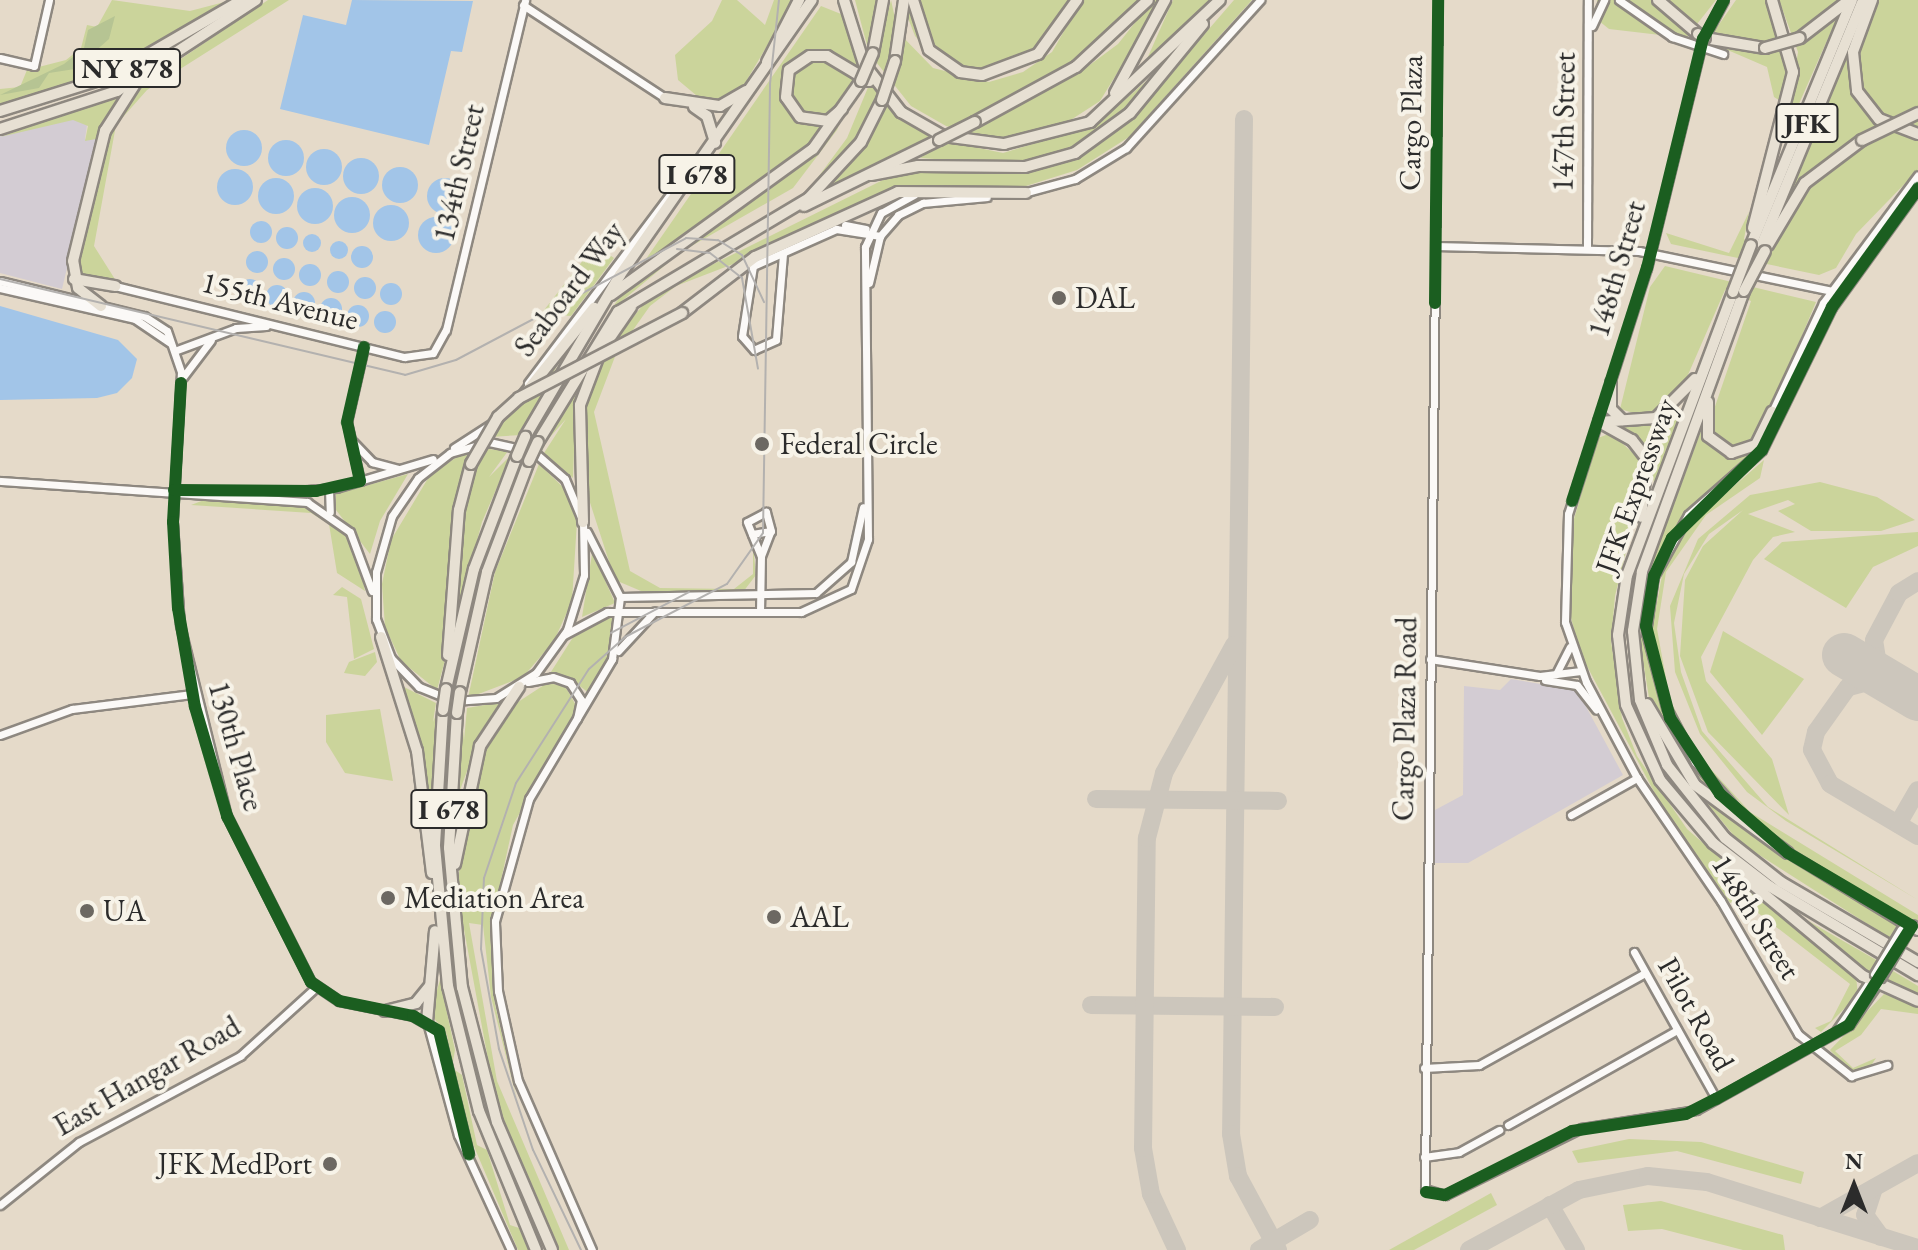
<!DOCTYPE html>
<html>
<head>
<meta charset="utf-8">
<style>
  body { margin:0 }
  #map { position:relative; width:1918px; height:1250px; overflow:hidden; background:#e5dac9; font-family:"EB Garamond",serif }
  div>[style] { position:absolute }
  .industrial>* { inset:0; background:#d3ccd3 }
  .green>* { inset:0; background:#cbd49b }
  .forest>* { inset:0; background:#b6c493 }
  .water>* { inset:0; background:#a2c5e8 }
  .round { border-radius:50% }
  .taxiway>* { height:18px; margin:-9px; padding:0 9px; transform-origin:9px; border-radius:9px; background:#ccc6bc }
  .runway>* { height:44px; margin:-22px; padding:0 22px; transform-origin:22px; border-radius:22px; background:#ccc6bc }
  .roads { filter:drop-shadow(2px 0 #8e8880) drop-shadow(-2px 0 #8e8880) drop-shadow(0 2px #8e8880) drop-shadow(0 -2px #8e8880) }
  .minor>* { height:7px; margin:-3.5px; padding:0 3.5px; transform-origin:3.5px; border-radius:3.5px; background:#fbf9f7 }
  .highway>* { height:10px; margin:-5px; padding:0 5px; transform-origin:5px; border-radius:5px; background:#e7e0d3 }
  .tram>* { height:2px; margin:-1px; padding:0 1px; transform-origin:1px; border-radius:1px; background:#b3b1af }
  .bridges { filter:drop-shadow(2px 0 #8e8880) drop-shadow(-2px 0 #8e8880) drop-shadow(0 2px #8e8880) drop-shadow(0 -2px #8e8880) }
  .minor-bridge>* { height:7px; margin:-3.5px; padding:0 3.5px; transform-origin:3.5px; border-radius:3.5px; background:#fbf9f7 }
  .highway-bridge>* { height:10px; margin:-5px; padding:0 5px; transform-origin:5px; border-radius:5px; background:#e7e0d3 }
  .cycleway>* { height:12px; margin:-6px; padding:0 6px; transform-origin:6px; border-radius:6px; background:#1b5e20 }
  .dots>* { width:22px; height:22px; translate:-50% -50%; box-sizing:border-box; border:4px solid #f7f3e8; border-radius:50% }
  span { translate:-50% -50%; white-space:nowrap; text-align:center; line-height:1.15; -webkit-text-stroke:8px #f7f3e8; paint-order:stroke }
  .shield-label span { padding:2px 6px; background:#f7f3e8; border:2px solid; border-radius:6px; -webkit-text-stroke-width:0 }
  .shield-label { font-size:28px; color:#2b2b2b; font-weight:700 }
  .street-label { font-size:30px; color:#2b2b2b }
  .poi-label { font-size:30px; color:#2b2b2b }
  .left { translate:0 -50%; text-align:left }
  .right { translate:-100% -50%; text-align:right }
  .north { position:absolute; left:1814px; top:1146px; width:80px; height:80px; -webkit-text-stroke:6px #f7f3e8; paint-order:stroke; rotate:0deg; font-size:22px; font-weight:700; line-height:32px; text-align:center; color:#2b2b2b }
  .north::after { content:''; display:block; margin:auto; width:28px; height:36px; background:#2b2b2b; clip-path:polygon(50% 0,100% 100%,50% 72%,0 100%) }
</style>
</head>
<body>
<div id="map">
  <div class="industrial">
    <i style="clip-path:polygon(75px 119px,87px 125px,85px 139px,98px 138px,62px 289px,0 273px,0 132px)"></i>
    <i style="clip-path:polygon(1511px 679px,1577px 690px,1623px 775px,1468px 863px,1435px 863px,1435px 810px,1463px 795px,1464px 686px,1500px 690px)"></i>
  </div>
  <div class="green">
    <i style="clip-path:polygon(112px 0,190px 11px,232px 0,73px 88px,0 106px,0 89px,20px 87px,27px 70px,66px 60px,81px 48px,87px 25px,97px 27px)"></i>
    <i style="clip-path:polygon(268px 0,289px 0,147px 90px,116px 125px,94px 246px,118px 284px,82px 280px,77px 265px,108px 135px,138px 88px)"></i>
    <i style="clip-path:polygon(722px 0,737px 0,765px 25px,774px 0,794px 0,738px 95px,703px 101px,678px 80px,675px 55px,712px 21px)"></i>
    <i style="clip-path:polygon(855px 0,878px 0,871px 31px,880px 44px,891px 0,898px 32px,933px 68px,989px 82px,1023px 72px,1052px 52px,1082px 0,1144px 0,1077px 62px,960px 127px,969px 131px,1083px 70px,1118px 44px,1153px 0,1162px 0,1100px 101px,1063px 125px,1000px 138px,978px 135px,946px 126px,911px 106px,869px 53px)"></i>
    <i style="clip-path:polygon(901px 0,1073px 0,1043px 47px,986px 72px,933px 56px,915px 36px)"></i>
    <i style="clip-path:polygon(1173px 0,1214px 0,1149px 61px,1147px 59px)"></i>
    <i style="clip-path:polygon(1234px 0,1252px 0,1129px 137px,1077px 170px,1026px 186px,911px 187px,871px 211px,676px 286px,650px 306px,616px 354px,594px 412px,630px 571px,660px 588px,734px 589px,753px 574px,753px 544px,756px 575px,743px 592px,641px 591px,615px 580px,584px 484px,579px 450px,585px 393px,610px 346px,651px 295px,897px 173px,1038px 169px,1089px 151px,1139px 110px)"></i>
    <i style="clip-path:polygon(1597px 0,1716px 0,1686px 38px,1609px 29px,1599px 21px)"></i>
    <i style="clip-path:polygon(1736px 0,1769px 0,1791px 57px,1785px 104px,1774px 97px,1767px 67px,1716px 45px,1713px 33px)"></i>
    <i style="clip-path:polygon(1779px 0,1845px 0,1786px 133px,1798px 52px)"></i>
    <i style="clip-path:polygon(1863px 0,1918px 0,1918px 107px,1905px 114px,1918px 118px,1918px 129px,1886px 119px,1859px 84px)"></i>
    <i style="clip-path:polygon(821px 6px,841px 14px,868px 80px,913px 125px,945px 141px,1003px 153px,1096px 125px,1168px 62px,1131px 108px,1079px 147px,1021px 165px,920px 158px,944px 142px,802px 199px,847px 138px,869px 85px,860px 72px,837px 130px,793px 188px,681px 252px,610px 311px)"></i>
    <i style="clip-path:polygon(1852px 37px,1855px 94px,1880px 124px,1918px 136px,1918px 170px,1856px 234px,1836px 268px,1819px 275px,1671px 244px,1666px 233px,1729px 253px,1749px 212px,1744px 239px,1772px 248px,1818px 177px,1881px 136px,1862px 135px,1839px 148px,1789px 191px)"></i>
    <i style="clip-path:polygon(127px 91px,96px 139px,85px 141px,88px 126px,73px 120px,0 137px)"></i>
    <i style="clip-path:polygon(595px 245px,614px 258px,571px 316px,541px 314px)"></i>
    <i style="clip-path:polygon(1665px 266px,1816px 302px,1759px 438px,1739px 449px,1713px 438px,1709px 424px,1751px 301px,1725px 290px,1677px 400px,1647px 417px,1620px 409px,1650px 287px)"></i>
    <i style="clip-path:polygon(557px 366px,521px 435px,474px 438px,517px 408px)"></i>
    <i style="clip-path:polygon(572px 392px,576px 395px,573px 478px,544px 453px,566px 419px,543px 445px)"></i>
    <i style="clip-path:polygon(1674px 413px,1680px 418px,1654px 483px,1650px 456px,1612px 425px,1648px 426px)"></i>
    <i style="clip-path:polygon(1702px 428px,1722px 455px,1757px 450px,1667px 542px,1649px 588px,1645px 643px,1669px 729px,1715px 798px,1699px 785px,1650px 704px,1640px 642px,1652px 563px)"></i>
    <i style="clip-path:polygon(1611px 433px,1647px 466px,1615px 596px,1611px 641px,1622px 718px,1637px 756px,1687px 829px,1856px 976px,1858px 995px,1821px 1032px,1815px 1028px,1831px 1021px,1850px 984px,1753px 909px,1738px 916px,1739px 899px,1730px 903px,1659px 801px,1581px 655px,1571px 618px,1571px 529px,1598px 438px)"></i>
    <i style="clip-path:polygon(489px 449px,508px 451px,489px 477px,511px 455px,482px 522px,437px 690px,401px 661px,385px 627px,382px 584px,391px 540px,430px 475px,460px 455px)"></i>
    <i style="clip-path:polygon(1764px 460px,1760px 478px,1706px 515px,1666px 572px,1657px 629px,1670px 700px,1698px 755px,1750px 812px,1918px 915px,1918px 926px,1774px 838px,1695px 756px,1667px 700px,1652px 629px,1663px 570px,1688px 526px)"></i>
    <i style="clip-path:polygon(539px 464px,565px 489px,577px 521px,572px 601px,554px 641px,523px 677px,468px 698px,495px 572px)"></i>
    <i style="clip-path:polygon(408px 474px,380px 521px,370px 554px,336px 510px,336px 494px)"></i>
    <i style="clip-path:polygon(1820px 482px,1877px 497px,1915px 520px,1881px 531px,1811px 531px,1778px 511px,1795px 504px,1788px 500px,1748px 514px,1795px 532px,1773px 537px,1753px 560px,1701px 657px,1706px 681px,1772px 759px,1789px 815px,1708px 732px,1680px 656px,1685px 580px,1703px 546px,1743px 510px,1709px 534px,1684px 574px,1674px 623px,1681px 672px,1702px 731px,1768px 807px,1918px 900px,1786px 821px,1747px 792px,1700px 734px,1675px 672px,1670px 606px,1698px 539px,1750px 495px)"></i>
    <i style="clip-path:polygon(212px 497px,302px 504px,323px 512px,355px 544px,365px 591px,337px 573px,329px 524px,311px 513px,191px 505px)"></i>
    <i style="clip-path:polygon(1918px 532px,1918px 546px,1873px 567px,1846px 608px,1764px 559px,1782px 542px)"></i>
    <i style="clip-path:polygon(593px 553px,615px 603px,582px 617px,592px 554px)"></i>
    <i style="clip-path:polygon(342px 587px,361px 599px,374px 649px,354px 659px,347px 597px,333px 595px)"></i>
    <i style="clip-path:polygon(613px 616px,607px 658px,589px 693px,569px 678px,549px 675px,577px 631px)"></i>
    <i style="clip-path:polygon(1723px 631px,1804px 679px,1762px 735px,1710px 672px)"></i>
    <i style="clip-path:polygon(375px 652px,377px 662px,365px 676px,344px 673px,349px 662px)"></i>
    <i style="clip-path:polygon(547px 683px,565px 686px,578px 709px,513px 825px,490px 931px,495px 1004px,518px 1104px,491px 997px,483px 925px,469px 923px,497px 1081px,569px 1250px,559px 1250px,542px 1216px,495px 1097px,458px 897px,460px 851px,482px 752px,515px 704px)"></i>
    <i style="clip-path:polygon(402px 686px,436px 703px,433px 722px,438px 710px,429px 816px,422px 755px)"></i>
    <i style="clip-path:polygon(503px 702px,477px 744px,456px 801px,462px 715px,464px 740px,467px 708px)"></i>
    <i style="clip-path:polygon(380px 709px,393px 781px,345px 773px,326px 742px,326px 715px)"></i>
    <i style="clip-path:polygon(1675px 764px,1745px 831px,1897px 924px,1891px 939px,1739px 842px)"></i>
    <i style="clip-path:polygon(1798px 915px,1878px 961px,1869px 975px,1797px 917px)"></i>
    <i style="clip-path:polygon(1893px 971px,1918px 986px,1918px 998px,1885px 985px)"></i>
    <i style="clip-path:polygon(440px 980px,455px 1050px,452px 1068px,462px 1075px,477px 1145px,487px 1150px,510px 1225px,519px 1228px,529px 1250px,518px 1250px,467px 1130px,455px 1092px,447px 1035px,430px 1013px)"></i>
    <i style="clip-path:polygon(1884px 994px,1918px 1005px,1918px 1014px,1881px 1009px,1861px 1035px,1835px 1051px,1853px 1068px,1876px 1058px,1868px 1070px,1849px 1071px,1830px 1050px)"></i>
    <i style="clip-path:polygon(1629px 1139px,1701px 1142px,1804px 1172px,1801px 1184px,1677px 1151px,1578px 1163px,1572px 1151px)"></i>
    <i style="clip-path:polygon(1491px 1193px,1497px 1205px,1414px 1250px,1389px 1250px)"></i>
    <i style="clip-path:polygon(1661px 1201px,1783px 1235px,1785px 1250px,1743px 1250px,1662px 1229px,1628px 1231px,1623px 1205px)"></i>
  </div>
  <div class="forest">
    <i style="clip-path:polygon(115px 16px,109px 39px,75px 69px,49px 73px,39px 88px,0 95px,64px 64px,84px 48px,88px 30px)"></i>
  </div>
  <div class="water">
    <i style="clip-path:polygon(352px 0,473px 1px,462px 52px,451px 51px,429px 145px,280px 109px,303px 15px,346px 25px)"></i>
    <i class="round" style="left:226px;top:130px;width:36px;height:36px"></i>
    <i class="round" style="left:268px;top:140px;width:36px;height:36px"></i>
    <i class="round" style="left:306px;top:149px;width:36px;height:36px"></i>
    <i class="round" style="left:343px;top:158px;width:36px;height:36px"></i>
    <i class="round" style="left:382px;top:167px;width:36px;height:36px"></i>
    <i class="round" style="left:217px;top:169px;width:36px;height:36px"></i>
    <i class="round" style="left:258px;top:178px;width:36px;height:36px"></i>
    <i class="round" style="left:427px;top:178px;width:36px;height:36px"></i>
    <i class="round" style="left:297px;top:188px;width:36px;height:36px"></i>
    <i class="round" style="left:334px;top:197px;width:36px;height:36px"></i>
    <i class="round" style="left:373px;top:205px;width:36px;height:36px"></i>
    <i class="round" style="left:418px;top:217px;width:36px;height:36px"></i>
    <i class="round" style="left:250px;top:221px;width:22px;height:22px"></i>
    <i class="round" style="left:276px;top:227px;width:22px;height:22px"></i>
    <i class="round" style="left:303px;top:234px;width:18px;height:18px"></i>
    <i class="round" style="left:330px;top:241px;width:18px;height:18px"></i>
    <i class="round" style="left:351px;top:246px;width:22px;height:22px"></i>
    <i class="round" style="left:246px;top:251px;width:22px;height:22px"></i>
    <i class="round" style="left:273px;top:258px;width:22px;height:22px"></i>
    <i class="round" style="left:299px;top:264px;width:22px;height:22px"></i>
    <i class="round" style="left:327px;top:271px;width:22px;height:22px"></i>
    <i class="round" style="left:354px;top:277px;width:22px;height:22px"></i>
    <i class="round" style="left:239px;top:279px;width:22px;height:22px"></i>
    <i class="round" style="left:380px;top:283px;width:22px;height:22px"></i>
    <i class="round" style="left:266px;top:285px;width:22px;height:22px"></i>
    <i class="round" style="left:293px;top:292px;width:22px;height:22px"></i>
    <i class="round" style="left:320px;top:298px;width:22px;height:22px"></i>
    <i class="round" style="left:347px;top:305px;width:22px;height:22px"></i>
    <i style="clip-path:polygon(0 306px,118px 340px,137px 359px,132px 378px,117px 393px,97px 398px,0 400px)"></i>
    <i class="round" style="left:374px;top:311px;width:22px;height:22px"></i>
  </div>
  <div class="taxiway">
    <i style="left:1244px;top:119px;width:1015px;rotate:90.73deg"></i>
    <i style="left:1231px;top:1134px;width:43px;rotate:80.5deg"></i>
    <i style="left:1238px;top:1176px;width:84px;rotate:61.6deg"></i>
    <i style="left:1894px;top:684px;width:25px;rotate:-130deg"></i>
    <i style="left:1878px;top:665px;width:25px;rotate:-99deg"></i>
    <i style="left:1874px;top:640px;width:53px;rotate:-62deg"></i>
    <i style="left:1899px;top:593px;width:22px;rotate:-32deg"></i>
    <i style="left:1902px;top:690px;width:29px;rotate:-160deg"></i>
    <i style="left:1875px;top:680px;width:28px;rotate:165deg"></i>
    <i style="left:1848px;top:687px;width:55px;rotate:125.4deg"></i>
    <i style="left:1816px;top:732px;width:18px;rotate:103deg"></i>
    <i style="left:1812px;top:750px;width:38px;rotate:62deg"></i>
    <i style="left:1830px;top:784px;width:102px;rotate:30.6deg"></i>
    <i style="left:1096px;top:799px;width:182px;rotate:0.6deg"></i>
    <i style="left:1898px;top:824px;width:39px;rotate:-60deg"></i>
    <i style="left:1091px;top:1005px;width:184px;rotate:0.6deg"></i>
    <i style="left:1874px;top:1188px;width:28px;rotate:108deg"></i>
    <i style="left:1865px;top:1215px;width:27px;rotate:54deg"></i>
    <i style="left:1550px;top:1205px;width:52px;rotate:60deg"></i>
    <i style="left:1820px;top:1218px;width:112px;rotate:-29.3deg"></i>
    <i style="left:1177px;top:1250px;width:62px;rotate:-114.9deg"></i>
    <i style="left:1151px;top:1194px;width:47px;rotate:-99.9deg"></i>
    <i style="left:1143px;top:1148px;width:310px;rotate:-89.3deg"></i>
    <i style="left:1147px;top:838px;width:67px;rotate:-75.3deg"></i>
    <i style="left:1164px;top:773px;width:146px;rotate:-61.3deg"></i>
    <i style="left:1259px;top:1250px;width:59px;rotate:-30.5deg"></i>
    <i style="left:1469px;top:1250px;width:125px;rotate:-28.6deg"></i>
    <i style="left:1579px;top:1190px;width:70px;rotate:-11.5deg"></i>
    <i style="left:1648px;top:1176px;width:59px;rotate:5.8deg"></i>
    <i style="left:1707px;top:1182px;width:221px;rotate:17.4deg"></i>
  </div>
  <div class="runway">
    <i style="left:1844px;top:655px;width:86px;rotate:30.7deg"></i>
  </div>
  <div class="roads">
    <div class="minor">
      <i style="left:1438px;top:0;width:1189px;rotate:90.63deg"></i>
      <i style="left:1425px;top:1189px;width:21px;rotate:17deg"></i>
      <i style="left:1445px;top:1195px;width:153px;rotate:-26.1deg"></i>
      <i style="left:1582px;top:1128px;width:115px;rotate:-9deg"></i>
      <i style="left:1696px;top:1110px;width:175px;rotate:-29.1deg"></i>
      <i style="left:1849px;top:1025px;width:55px;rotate:-55.4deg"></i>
      <i style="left:1619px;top:0;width:65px;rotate:34.9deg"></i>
      <i style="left:1672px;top:37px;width:54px;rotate:18.4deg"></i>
      <i style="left:1724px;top:0;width:44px;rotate:118.3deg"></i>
      <i style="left:1703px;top:39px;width:236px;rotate:103.7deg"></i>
      <i style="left:1647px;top:268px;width:258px;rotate:107.8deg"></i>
      <i style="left:1568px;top:514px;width:108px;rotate:91.6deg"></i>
      <i style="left:1565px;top:622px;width:64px;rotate:70.7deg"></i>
      <i style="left:1586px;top:682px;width:109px;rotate:62deg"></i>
      <i style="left:1637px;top:778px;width:149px;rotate:55.7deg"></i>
      <i style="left:1721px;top:901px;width:154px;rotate:59.9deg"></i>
      <i style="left:1798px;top:1034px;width:68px;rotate:38.4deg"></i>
      <i style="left:1851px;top:1076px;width:38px;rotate:-17deg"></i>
      <i style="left:523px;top:5px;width:170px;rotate:33.2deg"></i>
      <i style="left:1592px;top:26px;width:29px;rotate:-65deg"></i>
      <i style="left:0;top:58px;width:35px;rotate:13deg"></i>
      <i style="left:34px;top:66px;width:68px;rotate:-77.2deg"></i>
      <i style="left:1023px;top:193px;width:54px;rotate:-15.1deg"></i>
      <i style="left:1075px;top:179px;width:60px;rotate:-31.3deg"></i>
      <i style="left:1126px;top:148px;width:200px;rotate:-47.8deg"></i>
      <i style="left:845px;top:225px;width:21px;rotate:11deg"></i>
      <i style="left:1435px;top:246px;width:204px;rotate:1.4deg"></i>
      <i style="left:1639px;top:251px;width:206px;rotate:11.7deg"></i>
      <i style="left:1587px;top:248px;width:248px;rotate:-89.8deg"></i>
      <i style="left:783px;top:254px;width:86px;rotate:94.7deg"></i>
      <i style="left:776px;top:340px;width:24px;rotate:156deg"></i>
      <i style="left:754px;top:350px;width:18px;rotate:-131deg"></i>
      <i style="left:742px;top:336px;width:71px;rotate:-81.1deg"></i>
      <i style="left:753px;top:266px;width:91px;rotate:-24deg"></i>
      <i style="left:836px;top:229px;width:45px;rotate:9deg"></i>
      <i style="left:0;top:281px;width:148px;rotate:13.7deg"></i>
      <i style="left:144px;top:316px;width:27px;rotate:33deg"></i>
      <i style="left:167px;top:331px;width:43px;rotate:71.1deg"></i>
      <i style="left:181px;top:372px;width:150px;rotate:93.1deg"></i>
      <i style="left:173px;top:522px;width:103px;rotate:86.1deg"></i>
      <i style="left:180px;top:625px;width:197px;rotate:76.2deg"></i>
      <i style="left:227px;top:816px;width:186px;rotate:63.2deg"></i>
      <i style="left:311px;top:982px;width:34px;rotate:34deg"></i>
      <i style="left:339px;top:1001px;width:76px;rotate:11.5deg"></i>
      <i style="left:413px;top:1016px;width:30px;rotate:30deg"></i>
      <i style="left:439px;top:1031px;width:127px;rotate:76.3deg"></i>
      <i style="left:869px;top:283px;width:48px;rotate:-76.8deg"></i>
      <i style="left:880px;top:236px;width:28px;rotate:-49deg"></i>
      <i style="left:898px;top:215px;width:28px;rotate:-26deg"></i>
      <i style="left:923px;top:203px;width:64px;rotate:-5.4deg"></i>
      <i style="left:115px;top:286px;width:298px;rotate:13.8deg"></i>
      <i style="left:404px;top:357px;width:29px;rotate:-8deg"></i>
      <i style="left:433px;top:353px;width:26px;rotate:-61deg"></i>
      <i style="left:446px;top:330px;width:339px;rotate:-76.5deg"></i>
      <i style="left:0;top:288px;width:139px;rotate:12.9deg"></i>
      <i style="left:135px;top:319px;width:42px;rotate:34.4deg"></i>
      <i style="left:177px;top:350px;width:63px;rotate:-20.4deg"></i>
      <i style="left:236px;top:328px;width:30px;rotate:-4deg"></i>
      <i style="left:183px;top:377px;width:46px;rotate:-52.9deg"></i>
      <i style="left:528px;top:383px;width:279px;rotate:-53deg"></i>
      <i style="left:1772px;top:412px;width:120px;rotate:-64.9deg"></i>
      <i style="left:1823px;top:303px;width:159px;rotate:-53.4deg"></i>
      <i style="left:353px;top:442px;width:28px;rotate:46deg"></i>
      <i style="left:372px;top:462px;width:27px;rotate:15deg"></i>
      <i style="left:489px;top:442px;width:46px;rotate:12.5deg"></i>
      <i style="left:534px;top:452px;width:41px;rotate:41.1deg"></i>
      <i style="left:565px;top:479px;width:47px;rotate:67.3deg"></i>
      <i style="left:583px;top:522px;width:53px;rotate:88.9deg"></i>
      <i style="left:584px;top:575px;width:58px;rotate:107.2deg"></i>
      <i style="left:567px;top:630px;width:53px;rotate:125.8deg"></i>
      <i style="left:536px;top:673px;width:47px;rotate:148deg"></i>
      <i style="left:496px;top:698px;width:42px;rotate:175.9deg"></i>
      <i style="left:454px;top:701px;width:38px;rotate:-158deg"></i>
      <i style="left:419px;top:687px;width:40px;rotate:-134deg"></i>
      <i style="left:391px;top:658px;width:42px;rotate:-111deg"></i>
      <i style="left:376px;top:619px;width:47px;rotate:-90deg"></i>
      <i style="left:376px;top:572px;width:58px;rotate:-74.1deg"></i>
      <i style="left:392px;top:516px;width:46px;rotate:-55.6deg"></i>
      <i style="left:418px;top:478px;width:41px;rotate:-38deg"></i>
      <i style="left:450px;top:453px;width:41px;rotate:-15.8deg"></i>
      <i style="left:454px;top:448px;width:48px;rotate:-33deg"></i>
      <i style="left:0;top:481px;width:308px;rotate:3.9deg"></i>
      <i style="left:307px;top:502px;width:52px;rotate:34.9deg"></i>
      <i style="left:350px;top:532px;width:63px;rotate:69.6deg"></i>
      <i style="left:360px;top:481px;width:60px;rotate:-102.4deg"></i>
      <i style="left:347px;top:422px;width:77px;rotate:-77.2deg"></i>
      <i style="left:329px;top:489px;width:23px;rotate:88deg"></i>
      <i style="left:278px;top:492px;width:58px;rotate:-3.9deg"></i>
      <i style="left:336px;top:488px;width:101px;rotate:-16.6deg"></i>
      <i style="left:587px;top:532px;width:73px;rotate:63.1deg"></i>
      <i style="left:752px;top:534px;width:19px;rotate:-9deg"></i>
      <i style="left:771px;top:531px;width:20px;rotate:-105deg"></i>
      <i style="left:766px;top:512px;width:21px;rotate:152deg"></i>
      <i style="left:747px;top:522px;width:37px;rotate:68deg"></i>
      <i style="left:620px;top:597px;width:196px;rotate:-1.2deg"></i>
      <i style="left:816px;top:593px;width:47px;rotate:-41.5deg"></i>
      <i style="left:851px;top:562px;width:56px;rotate:-77.7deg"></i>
      <i style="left:760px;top:612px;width:56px;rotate:-89deg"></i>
      <i style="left:761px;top:556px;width:26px;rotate:-69deg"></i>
      <i style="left:564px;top:635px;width:49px;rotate:-28.1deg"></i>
      <i style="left:607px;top:612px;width:194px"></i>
      <i style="left:801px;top:612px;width:55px;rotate:-24.7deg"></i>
      <i style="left:851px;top:589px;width:53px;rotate:-71.2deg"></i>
      <i style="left:868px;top:539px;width:292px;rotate:-90.6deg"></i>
      <i style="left:865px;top:247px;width:38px;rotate:-65deg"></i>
      <i style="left:881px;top:213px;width:38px;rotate:-29deg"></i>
      <i style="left:618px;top:651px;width:54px;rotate:-47.2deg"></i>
      <i style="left:1430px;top:659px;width:111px;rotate:8.8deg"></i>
      <i style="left:1540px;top:676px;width:41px;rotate:-7deg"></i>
      <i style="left:1556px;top:674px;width:30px;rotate:-63deg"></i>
      <i style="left:1545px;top:680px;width:32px;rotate:9deg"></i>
      <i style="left:1577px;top:685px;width:31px;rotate:52deg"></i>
      <i style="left:528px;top:682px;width:25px;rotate:-11deg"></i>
      <i style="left:553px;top:677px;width:18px;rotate:19deg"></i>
      <i style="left:570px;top:683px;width:20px;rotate:57deg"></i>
      <i style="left:581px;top:700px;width:19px;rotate:102deg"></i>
      <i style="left:0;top:735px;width:77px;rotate:-19.9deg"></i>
      <i style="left:72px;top:709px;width:121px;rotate:-7.1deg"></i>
      <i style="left:1740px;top:813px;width:68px;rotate:-131.4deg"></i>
      <i style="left:1695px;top:762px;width:62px;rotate:-117.8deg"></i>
      <i style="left:1666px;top:707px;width:77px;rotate:-105.1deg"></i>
      <i style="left:1646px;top:633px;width:58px;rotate:-82deg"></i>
      <i style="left:1654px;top:576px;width:70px;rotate:-60.9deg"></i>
      <i style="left:1688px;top:515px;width:98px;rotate:-41.3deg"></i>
      <i style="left:1762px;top:450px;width:159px;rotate:-63.9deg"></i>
      <i style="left:1832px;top:307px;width:147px;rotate:-54.1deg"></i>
      <i style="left:1571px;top:815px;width:76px;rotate:-29.3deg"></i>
      <i style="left:1787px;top:852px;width:145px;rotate:31.5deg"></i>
      <i style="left:1634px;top:952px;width:168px;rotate:60.8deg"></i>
      <i style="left:427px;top:1022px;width:117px;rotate:74.7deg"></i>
      <i style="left:458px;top:1135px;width:127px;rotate:65.3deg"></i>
      <i style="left:1836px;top:1031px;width:64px;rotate:-55.8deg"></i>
      <i style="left:1424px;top:1068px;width:55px;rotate:-3.1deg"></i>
      <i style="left:1479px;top:1065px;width:190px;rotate:-29deg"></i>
      <i style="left:1508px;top:1125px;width:194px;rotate:-29.3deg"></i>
      <i style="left:1424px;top:1157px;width:35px;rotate:-8deg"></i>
      <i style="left:1459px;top:1152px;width:46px;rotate:-28.8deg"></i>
      <i style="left:0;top:1205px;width:101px;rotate:-38.6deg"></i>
      <i style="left:79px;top:1142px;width:183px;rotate:-28.1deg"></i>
      <i style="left:240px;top:1056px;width:103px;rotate:-42.2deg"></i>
      <i style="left:592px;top:1250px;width:184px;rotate:-113.6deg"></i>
      <i style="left:518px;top:1081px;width:92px;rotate:-102.5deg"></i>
      <i style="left:498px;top:991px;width:70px;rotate:-92.5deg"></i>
      <i style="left:495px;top:921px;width:127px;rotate:-74.4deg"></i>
      <i style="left:529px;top:799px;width:163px;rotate:-59.3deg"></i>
      <i style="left:612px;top:659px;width:63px;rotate:-82.6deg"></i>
    </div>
    <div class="highway">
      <i style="left:844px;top:0;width:67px;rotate:72.6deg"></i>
      <i style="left:864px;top:64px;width:61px;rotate:52.4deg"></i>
      <i style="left:901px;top:112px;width:48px;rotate:29.7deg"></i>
      <i style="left:943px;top:136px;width:62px;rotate:7.5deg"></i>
      <i style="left:1004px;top:144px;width:89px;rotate:-14.3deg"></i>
      <i style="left:1090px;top:122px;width:178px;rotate:-43.2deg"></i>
      <i style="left:913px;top:0;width:52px;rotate:72.3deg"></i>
      <i style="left:929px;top:50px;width:38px;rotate:35deg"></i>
      <i style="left:960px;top:72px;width:22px;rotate:8deg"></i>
      <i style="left:982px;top:75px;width:60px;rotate:-20.6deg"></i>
      <i style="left:1038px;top:54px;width:67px;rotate:-54.2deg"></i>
      <i style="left:1658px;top:0;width:52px;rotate:40.4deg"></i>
      <i style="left:1872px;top:0;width:55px;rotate:110.1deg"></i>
      <i style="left:1853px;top:52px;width:39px;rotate:84deg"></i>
      <i style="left:1857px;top:91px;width:36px;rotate:52deg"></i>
      <i style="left:1879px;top:119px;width:42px;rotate:21deg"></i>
      <i style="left:1705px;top:38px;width:61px;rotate:9.5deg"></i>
      <i style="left:1800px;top:38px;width:61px;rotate:-37.6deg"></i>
      <i style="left:873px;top:53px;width:54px;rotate:-79.3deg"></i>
      <i style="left:895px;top:61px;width:62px;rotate:-81.6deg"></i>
      <i style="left:767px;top:62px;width:70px;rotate:-62.7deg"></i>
      <i style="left:1115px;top:93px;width:106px;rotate:-61.7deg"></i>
      <i style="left:665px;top:98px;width:56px;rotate:8.3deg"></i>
      <i style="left:720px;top:106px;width:30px;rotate:-30deg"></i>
      <i style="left:694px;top:107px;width:16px;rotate:35deg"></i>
      <i style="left:707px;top:116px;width:28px;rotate:73deg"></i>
      <i style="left:842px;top:109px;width:18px;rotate:139deg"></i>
      <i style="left:828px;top:121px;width:28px;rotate:-172deg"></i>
      <i style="left:800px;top:117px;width:24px;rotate:-125deg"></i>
      <i style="left:786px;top:97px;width:27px;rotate:-84deg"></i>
      <i style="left:789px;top:70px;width:25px;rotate:-34deg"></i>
      <i style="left:810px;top:56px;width:17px"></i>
      <i style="left:827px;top:56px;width:49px;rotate:30.8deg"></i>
      <i style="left:0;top:111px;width:114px;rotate:-17.3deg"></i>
      <i style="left:109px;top:77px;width:154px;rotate:-30.1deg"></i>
      <i style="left:975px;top:122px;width:115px;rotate:-28.6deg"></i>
      <i style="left:1076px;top:67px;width:98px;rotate:-42.9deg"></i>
      <i style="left:0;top:129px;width:123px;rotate:-18deg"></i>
      <i style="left:117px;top:91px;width:166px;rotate:-33.2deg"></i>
      <i style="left:871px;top:175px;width:48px;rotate:-10.8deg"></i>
      <i style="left:918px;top:166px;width:107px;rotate:0.5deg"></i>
      <i style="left:1025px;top:167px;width:52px;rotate:-15.6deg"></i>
      <i style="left:1075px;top:153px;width:68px;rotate:-36deg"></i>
      <i style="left:1130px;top:113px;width:115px;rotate:-50.6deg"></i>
      <i style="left:804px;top:206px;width:150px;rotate:-26.1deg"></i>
      <i style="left:1753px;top:228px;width:161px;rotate:-75.6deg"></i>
      <i style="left:1793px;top:72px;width:75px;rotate:-106.3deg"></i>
      <i style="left:1751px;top:245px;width:265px;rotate:-67.6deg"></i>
      <i style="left:1768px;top:245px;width:72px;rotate:-59.2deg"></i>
      <i style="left:1805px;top:183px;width:71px;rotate:-37deg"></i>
      <i style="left:1760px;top:249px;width:269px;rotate:-67.5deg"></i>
      <i style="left:74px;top:279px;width:42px;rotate:9.7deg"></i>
      <i style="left:1744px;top:291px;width:299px;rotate:110deg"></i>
      <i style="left:1642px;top:572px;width:60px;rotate:98.7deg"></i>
      <i style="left:1633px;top:631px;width:69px;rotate:84.2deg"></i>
      <i style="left:1640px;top:700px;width:70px;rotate:67.4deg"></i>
      <i style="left:1667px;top:765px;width:93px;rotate:51.5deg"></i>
      <i style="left:1725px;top:838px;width:71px;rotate:38.2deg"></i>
      <i style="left:1781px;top:882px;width:159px;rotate:30.3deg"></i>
      <i style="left:1733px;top:292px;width:302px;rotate:110.5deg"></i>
      <i style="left:1627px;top:575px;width:61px;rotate:98.5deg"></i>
      <i style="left:1618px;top:635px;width:70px;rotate:83.5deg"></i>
      <i style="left:1626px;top:705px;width:82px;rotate:65.6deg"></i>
      <i style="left:1660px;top:780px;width:82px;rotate:49.9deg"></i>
      <i style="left:1713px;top:843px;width:71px;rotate:37.5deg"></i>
      <i style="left:1769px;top:886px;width:174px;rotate:30.9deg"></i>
      <i style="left:611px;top:295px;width:249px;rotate:-35.9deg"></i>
      <i style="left:813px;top:149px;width:83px;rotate:-54.8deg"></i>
      <i style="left:101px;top:306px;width:29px;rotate:-142deg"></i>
      <i style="left:78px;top:288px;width:27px;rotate:-100deg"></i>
      <i style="left:73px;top:261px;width:134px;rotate:-76.2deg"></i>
      <i style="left:105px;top:131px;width:56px;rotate:-57.4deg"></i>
      <i style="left:682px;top:313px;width:92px;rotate:-37.5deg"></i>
      <i style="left:755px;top:257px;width:157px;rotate:-24.4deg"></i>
      <i style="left:898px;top:192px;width:128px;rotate:0.4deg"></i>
      <i style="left:1611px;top:383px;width:26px;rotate:90deg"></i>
      <i style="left:1611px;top:409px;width:16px;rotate:45deg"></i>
      <i style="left:524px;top:395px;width:112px;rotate:-51.2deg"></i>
      <i style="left:1708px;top:402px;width:34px;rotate:90deg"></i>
      <i style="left:1708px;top:436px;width:29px;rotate:36deg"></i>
      <i style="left:1731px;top:453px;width:26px;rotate:-18deg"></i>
      <i style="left:1756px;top:445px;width:37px;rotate:-64deg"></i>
      <i style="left:1599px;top:422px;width:38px;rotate:29deg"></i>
      <i style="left:1632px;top:440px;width:24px;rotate:52deg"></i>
      <i style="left:1647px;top:459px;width:58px;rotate:95.9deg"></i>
      <i style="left:1599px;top:422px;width:57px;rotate:-4deg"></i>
      <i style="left:1656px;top:418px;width:55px;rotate:-45deg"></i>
      <i style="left:525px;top:437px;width:188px;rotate:-59.6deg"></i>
      <i style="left:620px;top:275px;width:335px;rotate:-55.1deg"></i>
      <i style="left:538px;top:442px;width:153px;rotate:-58.4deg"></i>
      <i style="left:618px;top:312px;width:222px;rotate:-30.8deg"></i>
      <i style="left:809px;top:198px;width:76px;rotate:-47.1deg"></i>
      <i style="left:861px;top:142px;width:47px;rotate:-63.4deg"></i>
      <i style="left:583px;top:522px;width:117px;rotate:-91.5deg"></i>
      <i style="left:580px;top:405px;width:57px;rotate:-69.3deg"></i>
      <i style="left:600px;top:352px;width:55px;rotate:-55.4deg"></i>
      <i style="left:381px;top:637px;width:120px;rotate:72.5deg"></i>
      <i style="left:417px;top:751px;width:123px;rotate:83deg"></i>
      <i style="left:448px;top:655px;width:145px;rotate:-85.7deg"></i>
      <i style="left:459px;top:510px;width:48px;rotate:-75.4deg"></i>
      <i style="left:446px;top:689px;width:123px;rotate:-76.9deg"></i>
      <i style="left:474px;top:569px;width:121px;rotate:-69.2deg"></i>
      <i style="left:460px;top:692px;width:123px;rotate:-77.3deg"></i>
      <i style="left:487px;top:572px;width:119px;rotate:-69.3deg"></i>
      <i style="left:1647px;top:704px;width:94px;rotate:59.3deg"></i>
      <i style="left:1695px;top:785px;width:115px;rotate:36.2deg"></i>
      <i style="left:443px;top:710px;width:136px;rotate:93.4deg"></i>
      <i style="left:435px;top:846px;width:141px;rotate:84.7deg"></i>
      <i style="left:448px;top:986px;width:129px;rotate:76.1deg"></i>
      <i style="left:479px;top:1111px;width:150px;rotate:67.7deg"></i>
      <i style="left:457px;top:713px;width:135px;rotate:93.4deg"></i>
      <i style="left:449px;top:848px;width:140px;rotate:84.7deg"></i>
      <i style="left:462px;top:987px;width:139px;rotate:75.5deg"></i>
      <i style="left:497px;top:1122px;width:139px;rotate:66.7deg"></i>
      <i style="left:455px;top:864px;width:121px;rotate:-78deg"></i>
      <i style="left:480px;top:746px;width:71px;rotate:-56.5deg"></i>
      <i style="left:1728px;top:864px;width:175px;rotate:39.7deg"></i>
      <i style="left:1863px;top:976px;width:60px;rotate:24.4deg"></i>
      <i style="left:1912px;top:926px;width:7px;rotate:34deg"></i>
      <i style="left:385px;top:1011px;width:32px;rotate:-14deg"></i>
      <i style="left:416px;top:1003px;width:21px;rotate:-51deg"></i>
      <i style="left:427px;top:1022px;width:91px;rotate:-85deg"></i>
    </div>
  </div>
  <div class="tram">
    <i style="left:677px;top:249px;width:33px;rotate:7deg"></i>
    <i style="left:710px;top:253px;width:41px;rotate:38deg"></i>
    <i style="left:742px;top:278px;width:92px;rotate:80deg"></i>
    <i style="left:0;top:279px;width:416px;rotate:13.3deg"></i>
    <i style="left:405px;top:375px;width:53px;rotate:-16.4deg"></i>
    <i style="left:456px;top:360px;width:260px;rotate:-27.9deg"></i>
    <i style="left:686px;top:238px;width:32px;rotate:4deg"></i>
    <i style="left:718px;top:240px;width:28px;rotate:32deg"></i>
    <i style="left:742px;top:255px;width:52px;rotate:64.9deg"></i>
    <i style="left:611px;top:633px;width:88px;rotate:-27.7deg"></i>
    <i style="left:581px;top:1250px;width:111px;rotate:-115.6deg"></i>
    <i style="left:533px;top:1150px;width:107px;rotate:-108.6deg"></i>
    <i style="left:499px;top:1049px;width:102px;rotate:-100.2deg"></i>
    <i style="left:481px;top:949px;width:71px;rotate:-87.6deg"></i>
    <i style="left:484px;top:878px;width:100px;rotate:-71.4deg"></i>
    <i style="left:516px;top:783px;width:135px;rotate:-57.4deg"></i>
    <i style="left:589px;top:669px;width:48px;rotate:-41.6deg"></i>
    <i style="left:625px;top:637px;width:115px;rotate:-27.5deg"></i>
    <i style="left:727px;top:584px;width:62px;rotate:-54.8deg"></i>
    <i style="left:763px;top:533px;width:449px;rotate:-89.1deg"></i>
    <i style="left:770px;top:84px;width:84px;rotate:-83.9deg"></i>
  </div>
  <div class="bridges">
    <div class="minor-bridge">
      <i style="left:1874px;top:974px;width:52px;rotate:-59deg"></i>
      <i style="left:1881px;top:978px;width:52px;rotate:-60deg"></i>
    </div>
    <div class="highway-bridge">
      <i style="left:1698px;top:34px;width:8px;rotate:30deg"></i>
      <i style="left:1765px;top:48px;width:36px;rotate:-16deg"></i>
      <i style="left:861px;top:81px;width:30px;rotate:-67deg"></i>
      <i style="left:882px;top:100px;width:41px;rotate:-71.6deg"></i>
      <i style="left:939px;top:140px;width:40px;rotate:-26.6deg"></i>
      <i style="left:1862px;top:140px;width:62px;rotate:-25.7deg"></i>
      <i style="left:1744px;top:291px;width:45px;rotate:-62.3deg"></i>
      <i style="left:1733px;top:292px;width:50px;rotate:-69deg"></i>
      <i style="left:517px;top:456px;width:21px;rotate:-67deg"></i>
      <i style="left:529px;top:461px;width:21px;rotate:-65deg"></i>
      <i style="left:471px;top:464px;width:54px;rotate:-60.1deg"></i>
      <i style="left:498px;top:417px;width:28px;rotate:-42deg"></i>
      <i style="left:519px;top:398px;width:184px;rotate:-27.5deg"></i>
      <i style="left:443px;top:710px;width:21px;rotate:-82deg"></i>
      <i style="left:457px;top:713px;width:21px;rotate:-82deg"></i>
    </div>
  </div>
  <div class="cycleway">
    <i style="left:1435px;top:303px;width:303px;rotate:-89.4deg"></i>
    <i style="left:181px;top:383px;width:139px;rotate:93.3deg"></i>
    <i style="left:173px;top:522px;width:86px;rotate:86.7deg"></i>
    <i style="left:178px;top:608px;width:100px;rotate:80.3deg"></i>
    <i style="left:195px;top:707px;width:114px;rotate:73.6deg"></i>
    <i style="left:227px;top:816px;width:186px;rotate:63.2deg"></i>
    <i style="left:311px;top:982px;width:34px;rotate:34deg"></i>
    <i style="left:339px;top:1001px;width:76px;rotate:11.5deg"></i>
    <i style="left:413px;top:1016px;width:30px;rotate:30deg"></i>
    <i style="left:439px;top:1031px;width:127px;rotate:76.3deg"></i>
    <i style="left:174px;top:490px;width:142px;rotate:0.4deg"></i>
    <i style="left:316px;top:491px;width:45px;rotate:-12.8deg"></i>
    <i style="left:360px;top:481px;width:60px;rotate:-102.4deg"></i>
    <i style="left:347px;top:422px;width:77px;rotate:-77.2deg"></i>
    <i style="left:1572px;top:501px;width:245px;rotate:-72.2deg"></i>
    <i style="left:1647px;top:268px;width:236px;rotate:-76.3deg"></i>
    <i style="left:1703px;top:39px;width:44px;rotate:-61.7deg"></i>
    <i style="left:1426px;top:1192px;width:19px;rotate:9deg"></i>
    <i style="left:1445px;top:1195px;width:142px;rotate:-26.7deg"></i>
    <i style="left:1572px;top:1131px;width:115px;rotate:-8.5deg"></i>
    <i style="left:1686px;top:1114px;width:34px;rotate:-27deg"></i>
    <i style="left:1716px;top:1099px;width:152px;rotate:-29.1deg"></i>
    <i style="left:1849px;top:1025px;width:117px;rotate:-57.5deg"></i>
    <i style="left:1912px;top:926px;width:144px;rotate:-149.5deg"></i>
    <i style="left:1788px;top:853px;width:90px;rotate:-139.1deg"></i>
    <i style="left:1720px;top:794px;width:91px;rotate:-123.3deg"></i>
    <i style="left:1670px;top:718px;width:95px;rotate:-104.6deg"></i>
    <i style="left:1646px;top:626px;width:51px;rotate:-80.9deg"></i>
    <i style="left:1654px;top:576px;width:42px;rotate:-64.7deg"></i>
    <i style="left:1672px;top:538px;width:126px;rotate:-44.4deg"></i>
    <i style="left:1762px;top:450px;width:159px;rotate:-63.9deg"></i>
    <i style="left:1832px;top:307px;width:147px;rotate:-54.1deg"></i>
  </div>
  <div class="dots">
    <i style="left:1059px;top:298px;background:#6c6862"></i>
    <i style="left:762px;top:444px;background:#6c6862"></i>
    <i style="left:388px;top:898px;background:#6c6862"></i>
    <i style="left:87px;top:911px;background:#6c6862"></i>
    <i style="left:774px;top:917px;background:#6c6862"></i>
    <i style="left:330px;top:1164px;background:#6c6862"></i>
  </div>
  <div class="shield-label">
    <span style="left:127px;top:68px">NY 878</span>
    <span style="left:1807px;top:123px">JFK</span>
    <span style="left:697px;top:174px">I 678</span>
    <span style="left:449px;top:809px">I 678</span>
  </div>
  <div class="street-label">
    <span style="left:1564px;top:122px;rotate:-89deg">147th Street</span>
    <span style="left:1411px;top:123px;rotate:-89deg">Cargo Plaza</span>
    <span style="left:459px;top:173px;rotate:-77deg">134th Street</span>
    <span style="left:1617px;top:269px;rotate:-74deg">148th Street</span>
    <span style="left:569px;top:289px;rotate:-53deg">Seaboard Way</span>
    <span style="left:280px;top:301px;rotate:14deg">155th Avenue</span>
    <span style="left:1636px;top:486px;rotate:-70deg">JFK Expressway</span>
    <span style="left:1405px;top:719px;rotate:-89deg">Cargo Plaza Road</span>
    <span style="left:236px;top:746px;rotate:74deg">130th Place</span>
    <span style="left:1756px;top:917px;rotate:58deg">148th Street</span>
    <span style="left:1696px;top:1014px;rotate:61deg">Pilot Road</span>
    <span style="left:147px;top:1076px;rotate:-30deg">East Hangar Road</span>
  </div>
  <div class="poi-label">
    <span class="left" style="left:1075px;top:298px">DAL</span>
    <span class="left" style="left:780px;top:444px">Federal Circle</span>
    <span class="left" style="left:404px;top:898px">Mediation Area</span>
    <span class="left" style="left:103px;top:911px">UA</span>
    <span class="left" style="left:790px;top:917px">AAL</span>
    <span class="right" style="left:312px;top:1164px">JFK MedPort</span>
  </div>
  <div class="north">N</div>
</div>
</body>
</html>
